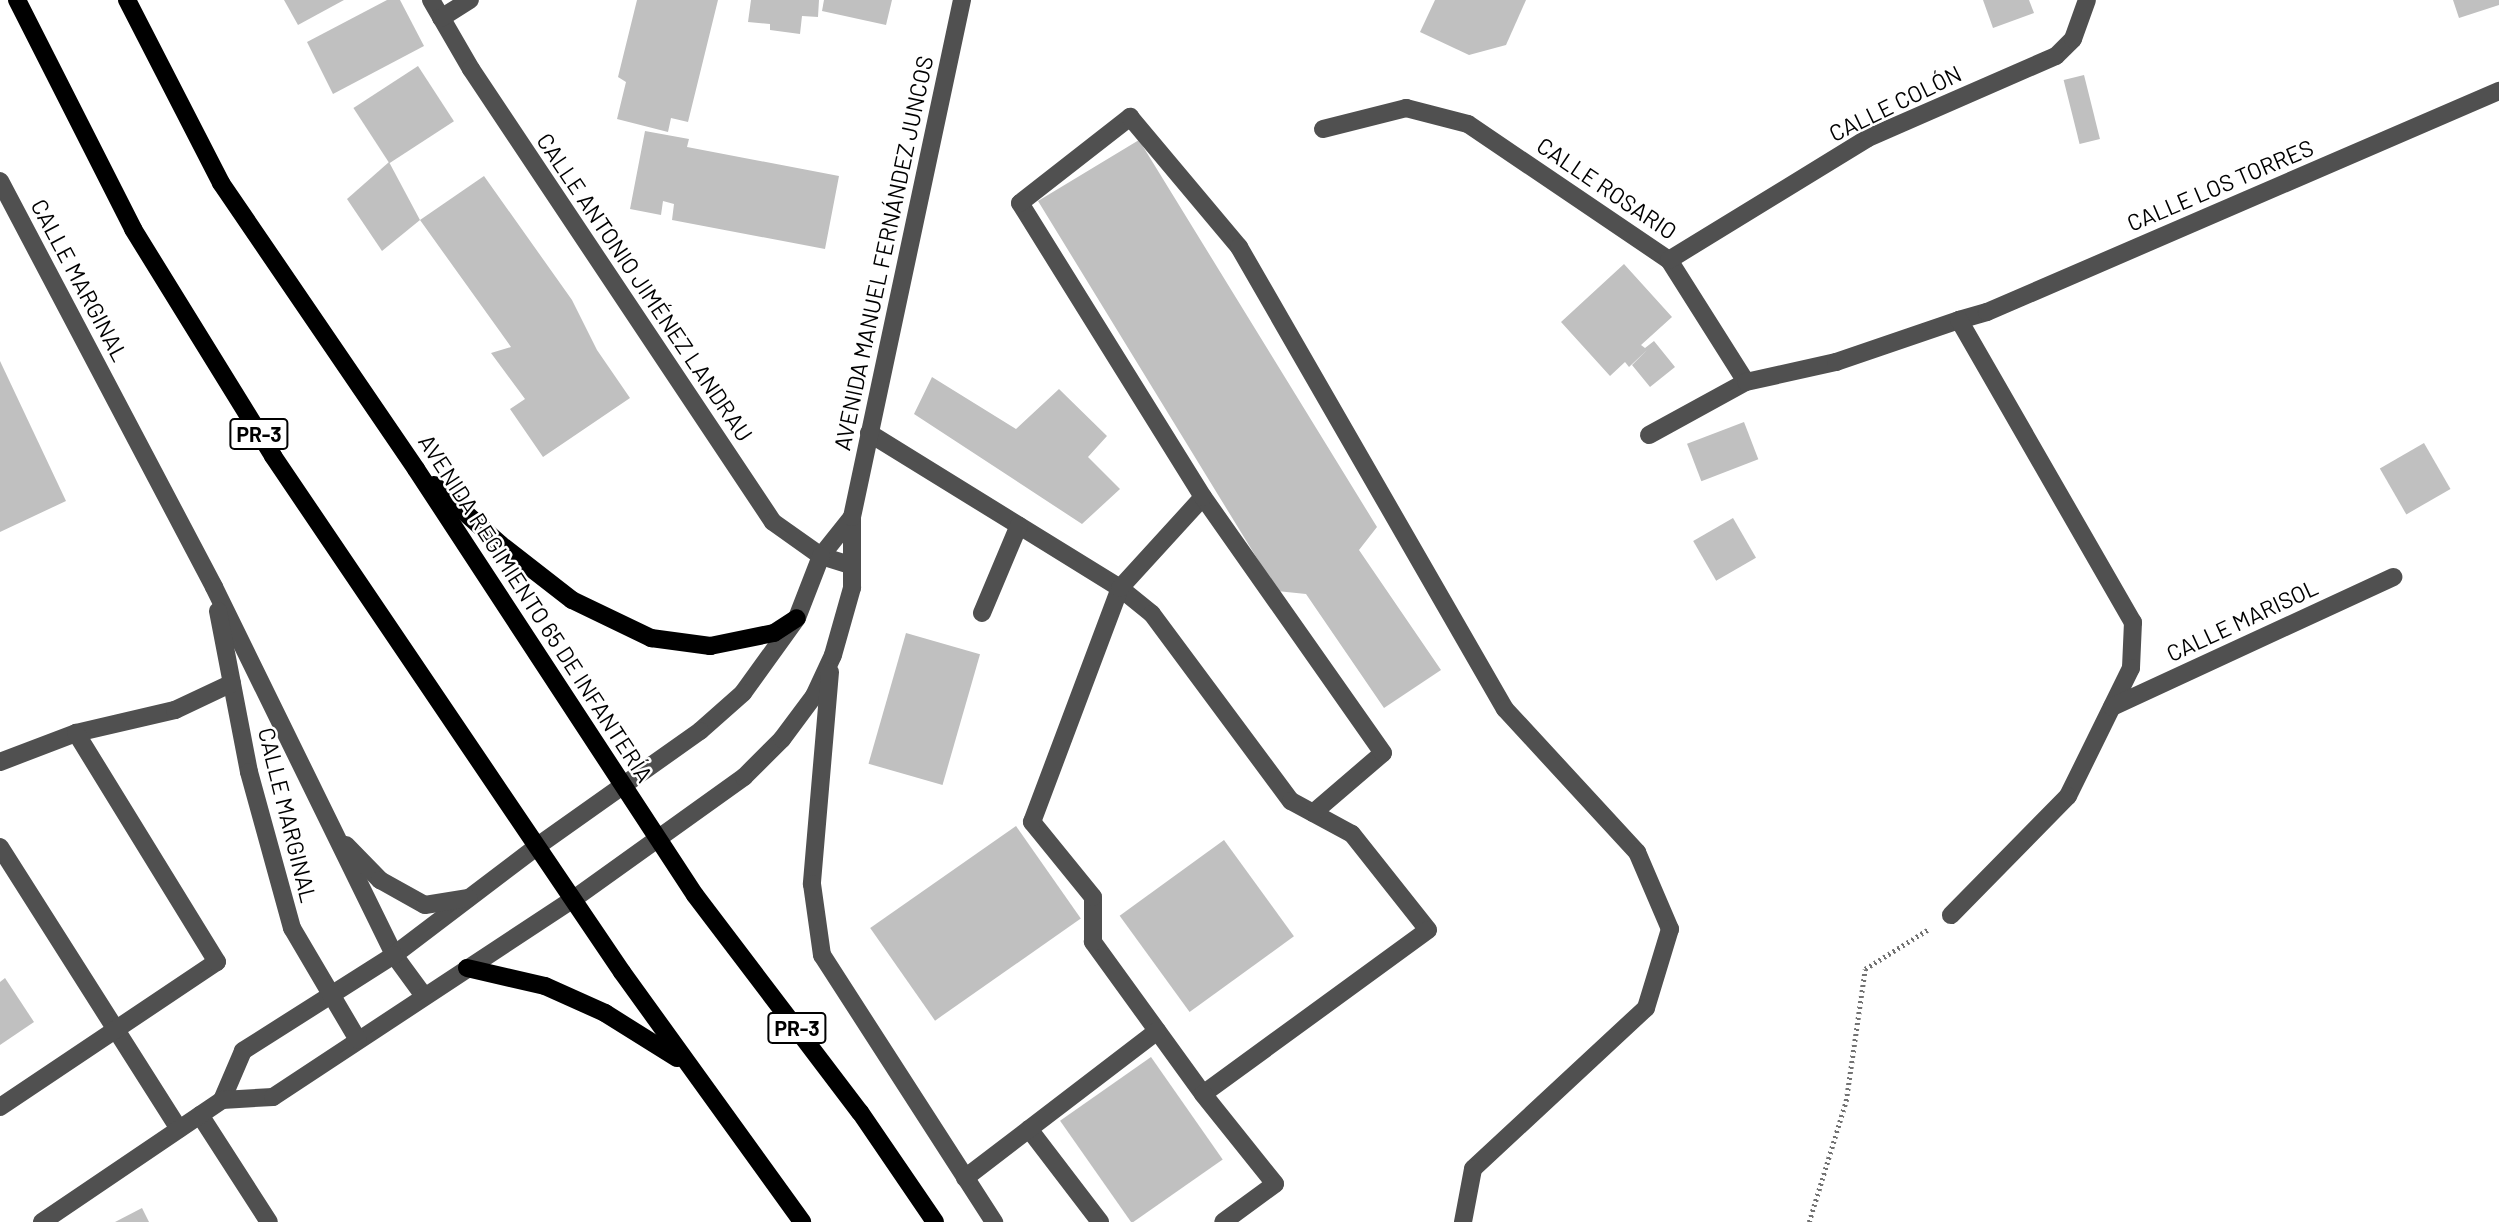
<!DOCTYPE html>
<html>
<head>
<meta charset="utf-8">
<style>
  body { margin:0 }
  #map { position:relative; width:2499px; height:1222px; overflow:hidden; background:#fff; font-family:Barlow,sans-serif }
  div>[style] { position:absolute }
  .building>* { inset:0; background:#c0c0c0; transform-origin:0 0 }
  .path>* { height:4.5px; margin-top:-2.25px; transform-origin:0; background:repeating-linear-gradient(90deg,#727272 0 2px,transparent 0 5.5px) }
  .minor>* { height:18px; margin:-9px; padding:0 9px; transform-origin:9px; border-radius:9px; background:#505050 }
  .major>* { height:18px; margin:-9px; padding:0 9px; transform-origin:9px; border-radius:9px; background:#000 }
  span { translate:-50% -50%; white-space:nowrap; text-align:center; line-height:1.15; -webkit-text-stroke:5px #fff; paint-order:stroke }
  .shield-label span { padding:2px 5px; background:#fff; border:2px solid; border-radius:5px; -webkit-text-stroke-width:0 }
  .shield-label { font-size:21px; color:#000; font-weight:700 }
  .street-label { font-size:23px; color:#000 }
</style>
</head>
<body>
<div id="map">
  <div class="building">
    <i style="clip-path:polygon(284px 0,344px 0,298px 25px)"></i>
    <i style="clip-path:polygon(387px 0,400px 0,424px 46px,333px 94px,307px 42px)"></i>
    <i style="clip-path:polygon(637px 0,718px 0,688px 122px,671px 118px,668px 132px,617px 119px,626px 82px,618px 77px)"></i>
    <i style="clip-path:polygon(751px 0,819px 0,818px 17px,802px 16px,800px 34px,770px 30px,770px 24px,748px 22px)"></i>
    <i style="clip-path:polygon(824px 0,892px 0,886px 25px,822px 11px)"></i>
    <i style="clip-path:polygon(1435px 0,1526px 0,1506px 45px,1469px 55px,1420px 32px)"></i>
    <i style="clip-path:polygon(1983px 0,2029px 0,2034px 13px,1993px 28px)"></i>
    <i style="clip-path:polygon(2453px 0,2499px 0,2499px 5px,2459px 18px)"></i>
    <i style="left:418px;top:66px;width:66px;height:77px;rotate:57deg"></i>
    <i style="left:2084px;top:75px;width:66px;height:21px;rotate:76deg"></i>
    <i style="clip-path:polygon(645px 131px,689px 139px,687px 147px,839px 176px,825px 249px,672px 220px,674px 204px,663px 201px,661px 215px,630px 209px)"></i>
    <i style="clip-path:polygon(1139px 140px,1377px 527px,1359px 550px,1441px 670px,1384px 708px,1306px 594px,1277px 591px,1038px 201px)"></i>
    <i style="clip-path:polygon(389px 162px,420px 220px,382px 251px,347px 199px)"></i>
    <i style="clip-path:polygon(484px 176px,572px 300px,597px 350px,630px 398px,543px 457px,510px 409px,525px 399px,491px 353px,511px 347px,420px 220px)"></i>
    <i style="clip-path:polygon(1624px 264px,1672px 317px,1641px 345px,1645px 348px,1654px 341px,1675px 367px,1650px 387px,1632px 365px,1647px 350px,1629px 367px,1625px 362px,1610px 376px,1561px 322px)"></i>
    <i style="clip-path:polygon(0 361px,66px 501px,0 532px)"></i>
    <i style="clip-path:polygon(932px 377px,1016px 429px,1059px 389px,1107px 436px,1088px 457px,1120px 489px,1082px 524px,914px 414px)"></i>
    <i style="left:1744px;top:422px;width:40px;height:61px;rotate:69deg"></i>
    <i style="left:2424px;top:443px;width:53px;height:51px;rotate:60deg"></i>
    <i style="left:1733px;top:518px;width:46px;height:46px;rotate:60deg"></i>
    <i style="left:906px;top:633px;width:77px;height:136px;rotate:16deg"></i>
    <i style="left:1016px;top:826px;width:113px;height:178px;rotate:55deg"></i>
    <i style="left:1224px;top:840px;width:119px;height:129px;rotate:54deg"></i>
    <i style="clip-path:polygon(5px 978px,34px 1022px,0 1045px,0 982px)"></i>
    <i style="left:1151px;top:1057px;width:125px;height:111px;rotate:55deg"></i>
    <i style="clip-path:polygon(142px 1208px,149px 1222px,115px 1222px)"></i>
  </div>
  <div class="path">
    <i style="left:1809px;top:1222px;width:127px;rotate:-73deg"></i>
    <i style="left:1846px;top:1101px;width:133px;rotate:-81.8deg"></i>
    <i style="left:1865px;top:969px;width:75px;rotate:-32deg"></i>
  </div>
  <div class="minor">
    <i style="left:431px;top:0;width:80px;rotate:59.9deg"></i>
    <i style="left:471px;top:69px;width:544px;rotate:56.31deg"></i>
    <i style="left:773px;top:522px;width:59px;rotate:35.3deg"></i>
    <i style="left:821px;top:556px;width:31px;rotate:17deg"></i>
    <i style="left:441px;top:18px;width:34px;rotate:-32deg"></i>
    <i style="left:1323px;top:129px;width:86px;rotate:-14.2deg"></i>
    <i style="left:1406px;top:108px;width:64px;rotate:14.5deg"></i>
    <i style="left:1468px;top:124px;width:243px;rotate:34.1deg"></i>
    <i style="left:1669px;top:260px;width:144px;rotate:57.7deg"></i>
    <i style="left:0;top:181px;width:459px;rotate:62.2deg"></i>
    <i style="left:214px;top:587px;width:410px;rotate:63.9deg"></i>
    <i style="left:394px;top:955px;width:51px;rotate:53.8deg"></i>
    <i style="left:1669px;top:260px;width:233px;rotate:-31.5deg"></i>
    <i style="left:1868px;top:138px;width:205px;rotate:-23.6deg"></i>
    <i style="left:2056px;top:56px;width:24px;rotate:-45deg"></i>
    <i style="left:2073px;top:39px;width:41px;rotate:-70.3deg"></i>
    <i style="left:1959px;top:320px;width:29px;rotate:-16deg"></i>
    <i style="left:1987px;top:312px;width:558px;rotate:-23.35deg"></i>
    <i style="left:869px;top:433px;width:295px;rotate:31.7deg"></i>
    <i style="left:1120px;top:588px;width:41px;rotate:39.1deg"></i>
    <i style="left:1152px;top:614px;width:233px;rotate:53.4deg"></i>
    <i style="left:1291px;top:801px;width:69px;rotate:28.4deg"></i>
    <i style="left:1352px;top:834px;width:122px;rotate:51.6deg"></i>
    <i style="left:1428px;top:930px;width:278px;rotate:143.9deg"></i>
    <i style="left:1203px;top:1094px;width:188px;rotate:-125.9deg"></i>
    <i style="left:1093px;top:942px;width:45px;rotate:-90deg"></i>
    <i style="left:1093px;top:897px;width:97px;rotate:-129.1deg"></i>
    <i style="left:1032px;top:822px;width:250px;rotate:-69.4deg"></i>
    <i style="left:1120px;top:588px;width:123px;rotate:-47.6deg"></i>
    <i style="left:1649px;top:435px;width:111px;rotate:-28.7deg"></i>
    <i style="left:1746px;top:382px;width:92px;rotate:-12.5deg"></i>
    <i style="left:1836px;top:362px;width:130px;rotate:-18.9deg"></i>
    <i style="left:1959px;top:320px;width:349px;rotate:60.1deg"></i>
    <i style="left:2133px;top:622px;width:46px;rotate:92.5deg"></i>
    <i style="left:2131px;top:668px;width:143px;rotate:116.2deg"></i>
    <i style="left:2068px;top:796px;width:167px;rotate:134.5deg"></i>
    <i style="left:852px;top:517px;width:50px;rotate:128.5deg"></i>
    <i style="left:821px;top:556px;width:66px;rotate:111.2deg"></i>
    <i style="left:797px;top:618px;width:92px;rotate:125.8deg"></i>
    <i style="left:743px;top:693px;width:57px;rotate:138.5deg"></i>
    <i style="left:700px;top:731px;width:197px;rotate:144.7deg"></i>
    <i style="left:539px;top:845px;width:182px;rotate:142.8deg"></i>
    <i style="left:394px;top:955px;width:179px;rotate:147.6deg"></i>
    <i style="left:243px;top:1051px;width:53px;rotate:113.2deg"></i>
    <i style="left:222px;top:1100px;width:51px;rotate:-3.4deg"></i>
    <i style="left:273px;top:1097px;width:362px;rotate:-33.4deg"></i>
    <i style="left:575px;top:898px;width:208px;rotate:-35.6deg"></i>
    <i style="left:744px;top:777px;width:54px;rotate:-45deg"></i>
    <i style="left:782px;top:739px;width:54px;rotate:-53.3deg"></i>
    <i style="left:814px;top:696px;width:45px;rotate:-65.1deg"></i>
    <i style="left:833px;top:655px;width:70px;rotate:-74.2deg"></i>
    <i style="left:852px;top:588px;width:71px;rotate:-90deg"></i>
    <i style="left:852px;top:517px;width:529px;rotate:-77.99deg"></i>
    <i style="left:218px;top:611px;width:164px;rotate:79.1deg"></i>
    <i style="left:249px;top:772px;width:162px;rotate:74.6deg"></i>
    <i style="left:292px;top:928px;width:130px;rotate:59.5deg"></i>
    <i style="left:982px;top:613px;width:95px;rotate:-67.2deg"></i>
    <i style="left:830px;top:672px;width:213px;rotate:94.9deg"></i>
    <i style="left:812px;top:884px;width:72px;rotate:82deg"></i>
    <i style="left:822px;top:955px;width:318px;rotate:57.2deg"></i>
    <i style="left:2112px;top:707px;width:310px;rotate:-24.8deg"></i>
    <i style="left:0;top:762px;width:81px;rotate:-20.9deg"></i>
    <i style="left:76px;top:733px;width:102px;rotate:-13.1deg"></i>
    <i style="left:175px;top:710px;width:63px;rotate:-25.3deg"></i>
    <i style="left:1313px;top:813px;width:92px;rotate:-40.6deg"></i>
    <i style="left:1383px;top:753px;width:313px;rotate:-125.1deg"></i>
    <i style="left:1203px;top:497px;width:346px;rotate:-121.9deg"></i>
    <i style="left:1020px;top:203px;width:140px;rotate:-38deg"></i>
    <i style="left:1130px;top:117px;width:170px;rotate:50deg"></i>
    <i style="left:1239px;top:247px;width:533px;rotate:60.07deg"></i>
    <i style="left:1505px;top:709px;width:195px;rotate:47.3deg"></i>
    <i style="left:1637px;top:852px;width:84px;rotate:66.8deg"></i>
    <i style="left:1670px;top:929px;width:83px;rotate:106.9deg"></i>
    <i style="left:1646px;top:1008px;width:236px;rotate:137.1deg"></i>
    <i style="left:1473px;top:1169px;width:54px;rotate:100.7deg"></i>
    <i style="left:346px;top:845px;width:49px;rotate:45.8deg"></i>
    <i style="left:380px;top:880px;width:51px;rotate:29.1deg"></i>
    <i style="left:425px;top:905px;width:44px;rotate:-9.2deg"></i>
    <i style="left:0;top:847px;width:334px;rotate:57.6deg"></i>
    <i style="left:1203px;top:1094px;width:115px;rotate:51.3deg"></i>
    <i style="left:1275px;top:1184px;width:64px;rotate:143.8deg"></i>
    <i style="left:0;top:1107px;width:261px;rotate:-33.8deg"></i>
    <i style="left:217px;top:962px;width:269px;rotate:-121.6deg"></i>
    <i style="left:200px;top:1115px;width:127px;rotate:57.2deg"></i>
    <i style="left:1029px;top:1129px;width:117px;rotate:52.6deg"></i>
    <i style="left:965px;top:1178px;width:242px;rotate:-37.4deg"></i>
    <i style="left:42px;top:1222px;width:217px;rotate:-34.1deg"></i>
  </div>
  <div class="major">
    <i style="left:17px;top:0;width:257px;rotate:63.1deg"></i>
    <i style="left:133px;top:229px;width:267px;rotate:58.3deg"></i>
    <i style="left:273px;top:456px;width:623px;rotate:55.93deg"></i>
    <i style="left:622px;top:972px;width:308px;rotate:54.2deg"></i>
    <i style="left:127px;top:0;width:206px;rotate:62.8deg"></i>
    <i style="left:221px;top:183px;width:346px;rotate:55.7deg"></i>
    <i style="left:416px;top:469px;width:509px;rotate:56.78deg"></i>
    <i style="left:695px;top:895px;width:273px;rotate:52.8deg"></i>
    <i style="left:860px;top:1112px;width:133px;rotate:55.7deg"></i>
    <i style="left:434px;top:485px;width:89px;rotate:41.8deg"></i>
    <i style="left:500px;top:544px;width:91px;rotate:37.9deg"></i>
    <i style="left:572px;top:600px;width:88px;rotate:25.7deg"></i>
    <i style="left:651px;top:638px;width:60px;rotate:7.7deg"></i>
    <i style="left:710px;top:646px;width:65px;rotate:-11.5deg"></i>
    <i style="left:774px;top:633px;width:27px;rotate:-33deg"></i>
    <i style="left:467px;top:968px;width:80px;rotate:13deg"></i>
    <i style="left:545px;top:986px;width:66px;rotate:24.2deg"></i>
    <i style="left:605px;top:1013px;width:85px;rotate:32deg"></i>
  </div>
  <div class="shield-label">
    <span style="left:259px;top:434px">PR-3</span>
    <span style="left:797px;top:1028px">PR-3</span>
  </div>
  <div class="street-label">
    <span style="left:1895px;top:103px;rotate:-26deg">CALLE COLÓN</span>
    <span style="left:2220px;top:185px;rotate:-23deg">CALLE LOS TORRES</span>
    <span style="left:1607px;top:188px;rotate:34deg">CALLE ROSARIO</span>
    <span style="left:883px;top:253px;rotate:-78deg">AVENIDA MANUEL FERNÁNDEZ JUNCOS</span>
    <span style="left:80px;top:280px;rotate:62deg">CALLE MARGINAL</span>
    <span style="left:645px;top:287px;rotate:56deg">CALLE ANTONIO JIMÉNEZ LANDRAU</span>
    <span style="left:536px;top:608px;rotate:57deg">AVENIDA REGIMIENTO 65 DE INFANTERÍA</span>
    <span style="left:2242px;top:620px;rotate:-25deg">CALLE MARISOL</span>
    <span style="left:288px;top:815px;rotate:76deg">CALLE MARGINAL</span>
  </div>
</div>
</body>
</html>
